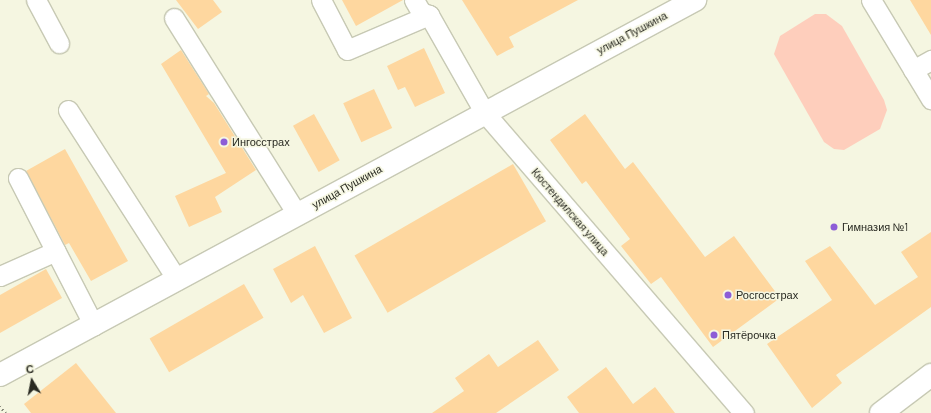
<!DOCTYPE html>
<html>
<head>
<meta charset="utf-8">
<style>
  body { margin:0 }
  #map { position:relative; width:931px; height:413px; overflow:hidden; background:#f5f6e1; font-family:Barlow,sans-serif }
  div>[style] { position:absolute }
  .green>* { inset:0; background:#fecebc }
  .building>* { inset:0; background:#fed79f; transform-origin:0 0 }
  .path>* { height:2.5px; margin-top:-1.25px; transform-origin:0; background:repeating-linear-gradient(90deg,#8a8b7d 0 1px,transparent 0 4px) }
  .roads { filter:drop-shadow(1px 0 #c7c9b4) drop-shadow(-1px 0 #c7c9b4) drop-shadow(0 1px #c7c9b4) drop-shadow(0 -1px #c7c9b4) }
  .minor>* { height:19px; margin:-9.5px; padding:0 9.5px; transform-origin:9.5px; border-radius:9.5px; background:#fff }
  .major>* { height:22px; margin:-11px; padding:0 11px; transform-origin:11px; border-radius:11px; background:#fff }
  .dots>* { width:11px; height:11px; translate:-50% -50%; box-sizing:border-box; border:2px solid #f5f6e1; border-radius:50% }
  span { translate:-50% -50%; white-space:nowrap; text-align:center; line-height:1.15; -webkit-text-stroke:3px #f5f6e1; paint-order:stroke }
  .street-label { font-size:11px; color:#292a22 }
  .poi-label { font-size:11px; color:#292a22 }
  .left { translate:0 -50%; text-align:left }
  .north { position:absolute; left:12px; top:361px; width:40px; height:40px; -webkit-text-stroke:3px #f5f6e1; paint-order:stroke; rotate:350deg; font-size:11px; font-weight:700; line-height:16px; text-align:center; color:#292a22 }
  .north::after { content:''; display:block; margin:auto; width:14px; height:18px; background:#292a22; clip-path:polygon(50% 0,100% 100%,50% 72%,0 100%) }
</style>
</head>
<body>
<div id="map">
  <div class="green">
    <i style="clip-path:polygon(815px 14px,826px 14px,842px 26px,884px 100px,887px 110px,880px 129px,844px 150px,834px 149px,824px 142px,774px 54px,780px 36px)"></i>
  </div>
  <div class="building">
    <i style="clip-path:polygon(176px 0,213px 0,222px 12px,198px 29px)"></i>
    <i style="clip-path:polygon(342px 0,403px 0,356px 26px)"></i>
    <i style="clip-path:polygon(462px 0,578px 0,509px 37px,514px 47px,497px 56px)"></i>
    <i style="clip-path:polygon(910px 0,931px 0,931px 35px)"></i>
    <i style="clip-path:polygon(424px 48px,445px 93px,415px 107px,405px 87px,398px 90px,387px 66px)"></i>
    <i style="clip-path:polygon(181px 50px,209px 94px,206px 96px,214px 103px,256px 170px,215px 197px,222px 212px,189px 227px,175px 196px,226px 173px,161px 64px)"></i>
    <i style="left:374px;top:89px;width:43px;height:34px;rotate:65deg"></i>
    <i style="left:314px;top:114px;width:53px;height:24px;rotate:61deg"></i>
    <i style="clip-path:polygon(585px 114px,625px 169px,633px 162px,705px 257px,734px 236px,780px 298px,713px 347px,661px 277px,651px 284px,621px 246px,630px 239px,586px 181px,582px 184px,550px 140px)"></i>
    <i style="clip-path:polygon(65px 149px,128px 261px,91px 281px,69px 243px,65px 245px,26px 171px)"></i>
    <i style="left:513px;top:164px;width:66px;height:183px;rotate:60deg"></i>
    <i style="clip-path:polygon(931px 232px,931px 307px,836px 375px,842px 383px,812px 408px,767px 344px,832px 300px,805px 261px,830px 246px,875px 305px,918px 277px,901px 252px)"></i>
    <i style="clip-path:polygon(315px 246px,352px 318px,324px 333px,303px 295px,291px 303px,273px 269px)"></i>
    <i style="clip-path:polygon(46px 269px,62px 298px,0 333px,0 295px)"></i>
    <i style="left:244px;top:284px;width:39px;height:109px;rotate:60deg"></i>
    <i style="clip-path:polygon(538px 340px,559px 370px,496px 413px,432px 413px,464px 391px,455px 378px,489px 354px,498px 367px)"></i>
    <i style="clip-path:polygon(76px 363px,116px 413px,31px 413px,24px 404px)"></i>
    <i style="clip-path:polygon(606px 367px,633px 404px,655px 387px,675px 413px,579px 413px,567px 397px)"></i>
  </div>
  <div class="path">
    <i style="left:0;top:406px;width:9px;rotate:49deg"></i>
  </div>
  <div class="roads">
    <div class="minor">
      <i style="left:36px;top:0;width:49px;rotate:61.9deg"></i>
      <i style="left:321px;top:0;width:56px;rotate:62.5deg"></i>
      <i style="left:347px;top:50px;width:89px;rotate:-23.1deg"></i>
      <i style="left:414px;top:0;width:14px;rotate:60deg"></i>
      <i style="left:421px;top:12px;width:9px;rotate:21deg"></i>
      <i style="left:429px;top:15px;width:112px;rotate:60.4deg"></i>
      <i style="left:484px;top:112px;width:398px;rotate:49.2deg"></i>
      <i style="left:871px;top:0;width:116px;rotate:58.8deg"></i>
      <i style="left:174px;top:18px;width:231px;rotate:57.9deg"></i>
      <i style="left:913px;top:70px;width:21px;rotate:-29deg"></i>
      <i style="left:68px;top:110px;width:202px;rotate:57.3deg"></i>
      <i style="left:18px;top:178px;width:166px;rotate:62.8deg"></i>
      <i style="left:0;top:276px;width:61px;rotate:-24.1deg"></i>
    </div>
    <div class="major">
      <i style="left:0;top:375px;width:790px;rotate:-28.35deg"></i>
      <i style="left:881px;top:413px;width:63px;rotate:-37.2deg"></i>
    </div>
  </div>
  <div class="dots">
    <i style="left:224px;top:142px;background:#8d5dd7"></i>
    <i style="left:834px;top:227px;background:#8d5dd7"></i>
    <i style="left:728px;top:295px;background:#8d5dd7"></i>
    <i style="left:714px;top:335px;background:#8d5dd7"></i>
  </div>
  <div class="street-label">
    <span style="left:632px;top:33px;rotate:-28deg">улица Пушкина</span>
    <span style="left:347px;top:187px;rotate:-29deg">улица Пушкина</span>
    <span style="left:570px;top:212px;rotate:49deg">Кюстендилская улица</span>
  </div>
  <div class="poi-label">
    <span class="left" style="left:232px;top:142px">Ингосстрах</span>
    <span class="left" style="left:842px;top:227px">Гимназия №1</span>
    <span class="left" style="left:736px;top:295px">Росгосстрах</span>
    <span class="left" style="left:722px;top:335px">Пятёрочка</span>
  </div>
  <div class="north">С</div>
</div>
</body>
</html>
